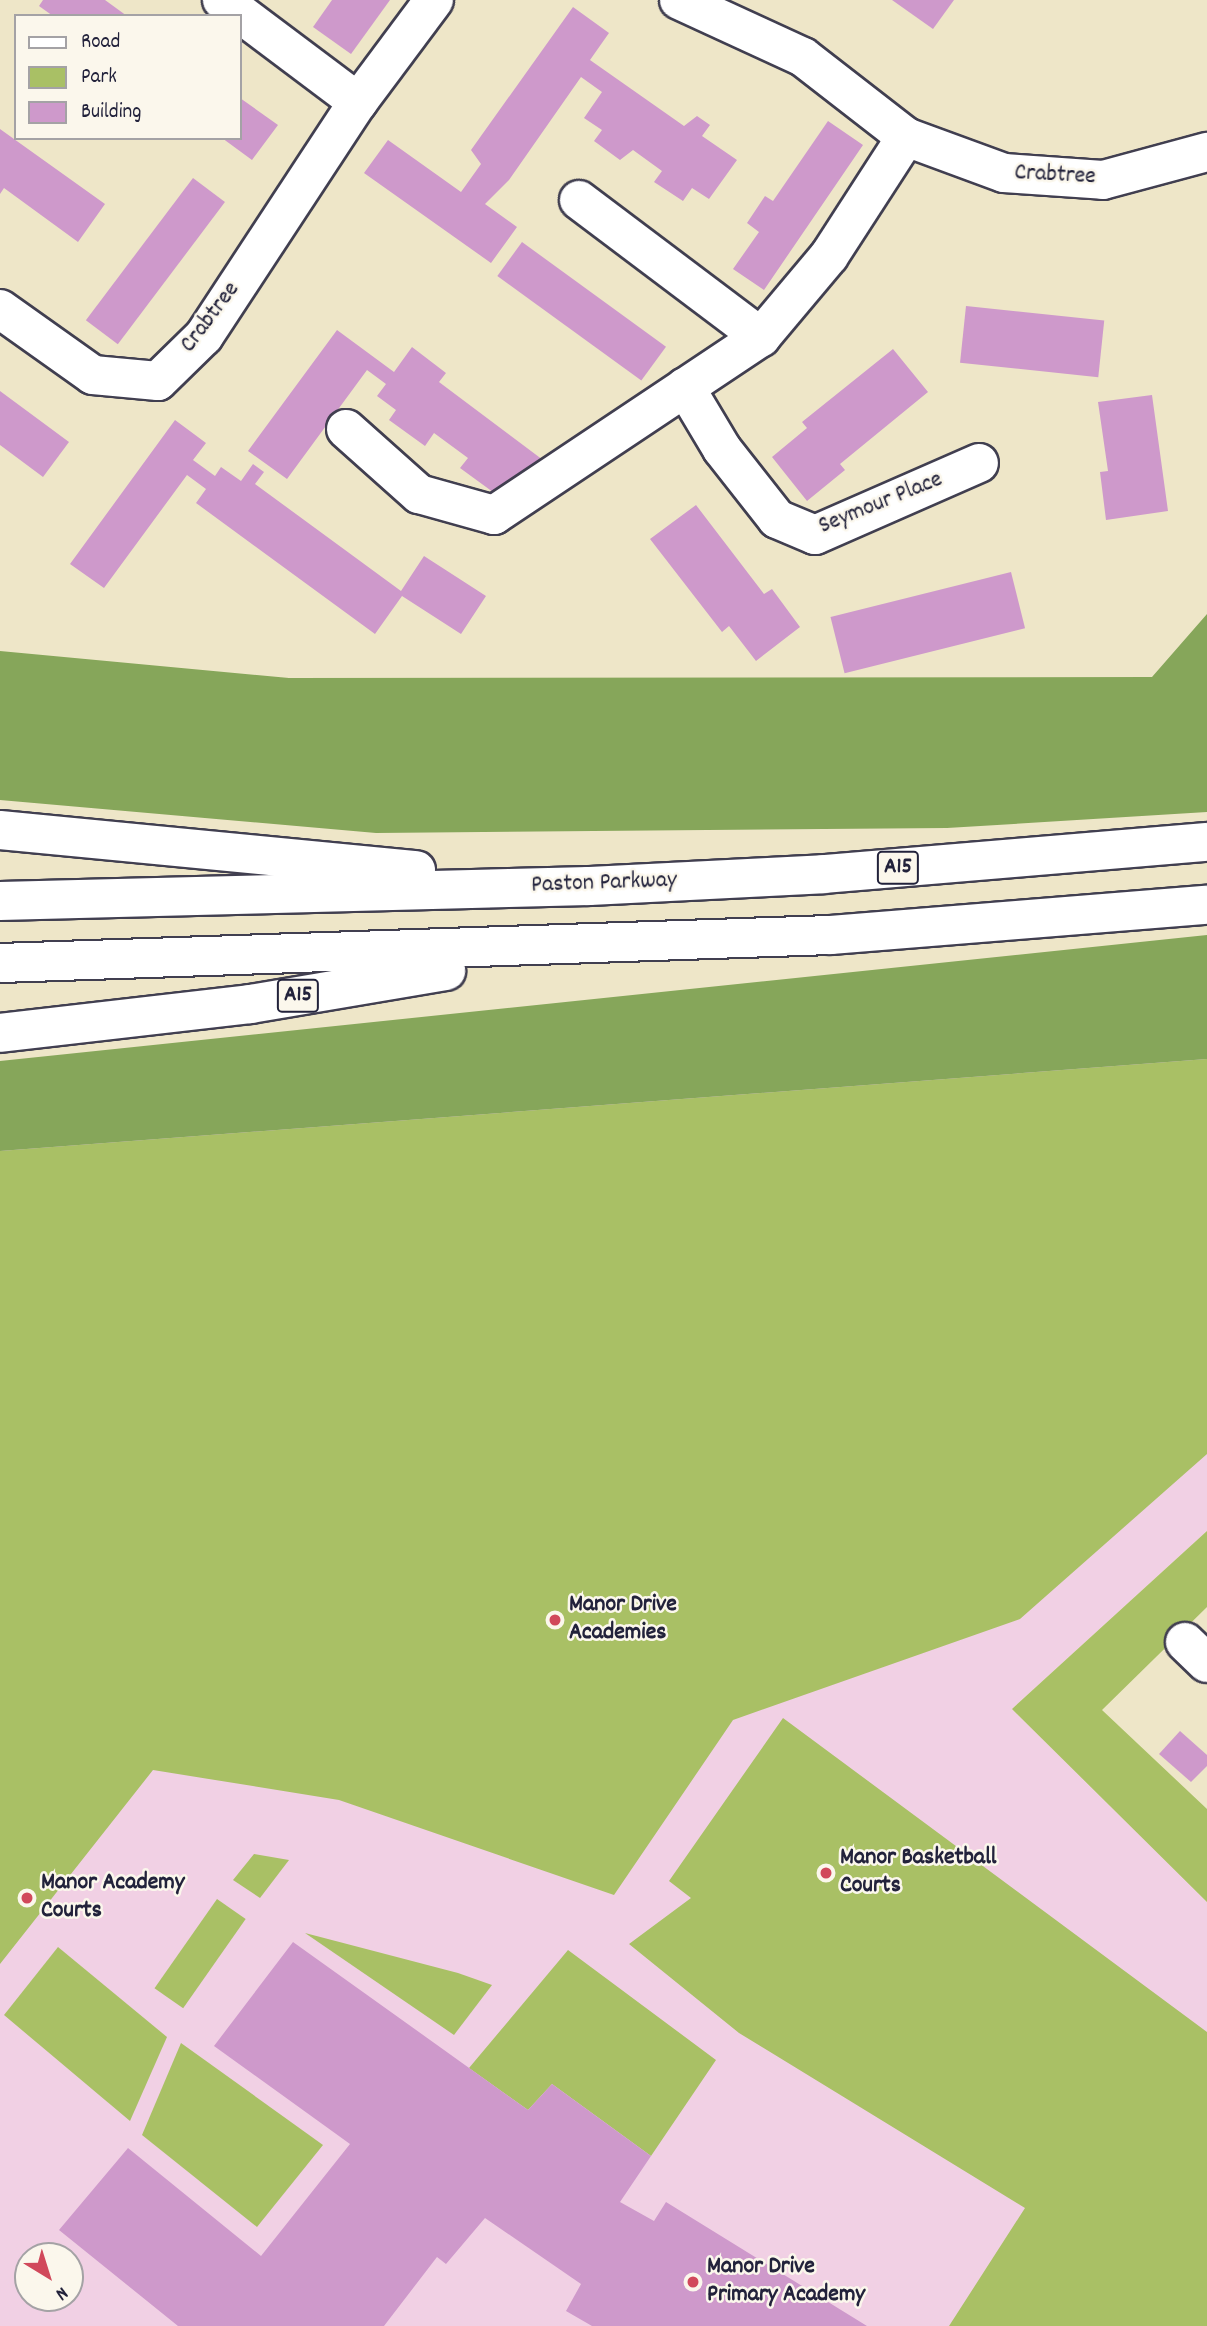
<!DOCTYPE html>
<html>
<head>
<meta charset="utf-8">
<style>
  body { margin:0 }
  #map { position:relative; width:1207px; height:2326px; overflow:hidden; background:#eee6c8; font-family:Dekko,sans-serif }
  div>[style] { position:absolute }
  .built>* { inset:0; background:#f1d0e4 }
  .green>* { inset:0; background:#a9c065; transform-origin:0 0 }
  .forest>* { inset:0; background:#86a65a }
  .building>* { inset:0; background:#ce99cb; transform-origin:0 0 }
  .roads { filter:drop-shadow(2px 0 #413f50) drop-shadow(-2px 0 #413f50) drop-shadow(0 2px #413f50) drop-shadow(0 -2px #413f50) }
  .minor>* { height:38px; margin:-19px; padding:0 19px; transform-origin:19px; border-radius:19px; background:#fff }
  .highway>* { height:38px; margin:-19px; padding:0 19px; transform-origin:19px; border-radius:19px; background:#fff }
  .dots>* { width:19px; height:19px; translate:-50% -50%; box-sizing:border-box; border:4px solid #fbf7ec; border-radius:50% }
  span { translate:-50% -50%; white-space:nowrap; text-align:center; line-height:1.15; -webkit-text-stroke:5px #fbf7ec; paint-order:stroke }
  .shield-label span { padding:2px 5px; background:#fbf7ec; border:2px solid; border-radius:5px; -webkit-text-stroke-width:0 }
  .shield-label { font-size:23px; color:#22223b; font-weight:700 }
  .street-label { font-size:24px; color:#22223b }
  .poi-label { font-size:24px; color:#22223b; font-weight:700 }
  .left { translate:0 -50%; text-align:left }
  .legend { position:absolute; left:14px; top:14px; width:228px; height:126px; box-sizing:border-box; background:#fbf7ec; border:2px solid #a4a2a5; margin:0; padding:9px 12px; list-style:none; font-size:21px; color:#22223b }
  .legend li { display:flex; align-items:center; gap:14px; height:35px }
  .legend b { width:35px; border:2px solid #a4a2a5 }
  .north { position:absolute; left:14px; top:2242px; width:70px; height:70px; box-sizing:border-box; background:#fbf7ec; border:2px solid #a4a2a5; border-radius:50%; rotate:142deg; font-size:19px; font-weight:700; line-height:28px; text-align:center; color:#22223b }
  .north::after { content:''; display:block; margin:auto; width:24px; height:32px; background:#d1495b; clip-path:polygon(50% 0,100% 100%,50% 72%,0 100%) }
</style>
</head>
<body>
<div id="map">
  <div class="built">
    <i style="clip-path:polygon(evenodd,1207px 1000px,1207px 1531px,1012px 1709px,1207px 1902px,1207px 2326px,0 2326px,0 1114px,1207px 1000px,28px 2256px,70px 2256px,70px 2298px,28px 2298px,28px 2256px)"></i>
  </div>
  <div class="green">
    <i style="clip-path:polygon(1207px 1059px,1207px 1454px,1020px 1619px,733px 1720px,614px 1895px,339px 1800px,153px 1770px,0 1964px,0 1151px)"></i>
    <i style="clip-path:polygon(1207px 1531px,1207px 1607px,1102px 1710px,1207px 1809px,1207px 1902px,1012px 1709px)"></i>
    <i style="clip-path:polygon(783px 1718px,1207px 2032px,1207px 2326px,949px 2326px,1025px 2208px,739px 2033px,629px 1944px,691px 1898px,669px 1881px)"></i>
    <i style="clip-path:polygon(254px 1854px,289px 1860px,260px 1898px,233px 1880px)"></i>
    <i style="left:217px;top:1899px;width:35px;height:109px;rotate:35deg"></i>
    <i style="clip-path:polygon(305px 1933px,458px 1973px,492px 1985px,454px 2035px)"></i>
    <i style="clip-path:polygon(58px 1947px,167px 2037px,130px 2121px,4px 2015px)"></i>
    <i style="clip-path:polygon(568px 1950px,716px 2060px,651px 2156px,552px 2084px,528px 2110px,469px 2068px)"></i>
    <i style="clip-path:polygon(181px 2043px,323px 2145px,257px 2227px,142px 2135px)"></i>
  </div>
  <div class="forest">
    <i style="clip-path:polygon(1207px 614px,1207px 812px,947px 828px,376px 833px,0 800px,0 651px,289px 678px,1152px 677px)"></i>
    <i style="clip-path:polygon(1207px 935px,1207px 1059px,0 1151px,0 1061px)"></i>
  </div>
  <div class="building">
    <i style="clip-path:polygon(43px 0,105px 0,127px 16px,53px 16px,39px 6px)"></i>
    <i style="clip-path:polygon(332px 0,390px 0,351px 54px,313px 27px)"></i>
    <i style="clip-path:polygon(892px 0,954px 0,933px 29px)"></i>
    <i style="clip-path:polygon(573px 7px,609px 33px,590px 60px,684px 126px,697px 116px,710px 125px,702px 136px,737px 160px,709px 199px,692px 188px,683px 201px,654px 182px,662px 171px,633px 150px,620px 160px,594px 141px,602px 130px,584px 118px,602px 92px,581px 77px,509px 180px,485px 204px,517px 227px,491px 263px,364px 173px,388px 140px,461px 192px,481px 164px,471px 150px)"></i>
    <i style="clip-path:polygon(240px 98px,278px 125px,252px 160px,222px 138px,240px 138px)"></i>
    <i style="clip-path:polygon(828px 121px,863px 145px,764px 290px,733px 269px,759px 232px,747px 223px,765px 196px,773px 201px)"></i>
    <i style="clip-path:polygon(0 129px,105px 204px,78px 242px,4px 188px,0 194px)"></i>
    <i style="left:193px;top:178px;width:40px;height:178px;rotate:37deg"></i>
    <i style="left:522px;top:242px;width:178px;height:42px;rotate:36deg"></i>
    <i style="left:966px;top:306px;width:139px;height:57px;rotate:6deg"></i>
    <i style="clip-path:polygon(337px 330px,394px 372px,412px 347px,446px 373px,439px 382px,547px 463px,524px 493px,507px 481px,497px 495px,460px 468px,468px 458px,434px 433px,425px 446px,389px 420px,396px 410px,377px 396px,386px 384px,367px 370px,287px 479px,248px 451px)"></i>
    <i style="clip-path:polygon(893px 349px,928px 392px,840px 464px,845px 470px,807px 501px,772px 457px,807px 428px,802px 422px)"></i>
    <i style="clip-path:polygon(0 391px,69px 442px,43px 477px,0 445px)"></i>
    <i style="clip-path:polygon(1152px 395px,1168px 511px,1106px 520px,1100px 472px,1108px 471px,1098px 402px)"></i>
    <i style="clip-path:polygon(175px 420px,206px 443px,193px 460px,215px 476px,221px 467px,241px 481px,253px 464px,264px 472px,255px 484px,401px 591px,424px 556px,486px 596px,461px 634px,402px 596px,375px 634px,196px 503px,206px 489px,187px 475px,104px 588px,70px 564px)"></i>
    <i style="clip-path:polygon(696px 505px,764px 594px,772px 589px,800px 627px,756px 661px,729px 626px,722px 632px,650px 539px)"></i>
    <i style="left:1011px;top:572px;width:58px;height:186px;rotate:76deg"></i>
    <i style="clip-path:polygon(1180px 1731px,1207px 1755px,1207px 1766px,1191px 1782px,1159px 1754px)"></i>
    <i style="clip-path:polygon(293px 1942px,528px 2110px,552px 2084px,651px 2156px,620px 2202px,654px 2221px,666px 2202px,867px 2326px,592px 2326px,566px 2311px,581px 2284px,485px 2218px,446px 2264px,437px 2257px,384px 2326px,178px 2326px,59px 2230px,128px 2148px,261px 2256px,350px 2144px,214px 2046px)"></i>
  </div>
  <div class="roads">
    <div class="minor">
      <i style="left:222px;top:0;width:170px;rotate:36.9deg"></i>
      <i style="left:679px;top:0;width:136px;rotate:24.7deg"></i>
      <i style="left:803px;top:57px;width:130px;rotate:37.8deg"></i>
      <i style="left:906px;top:137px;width:104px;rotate:20.2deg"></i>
      <i style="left:1004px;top:173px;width:99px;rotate:4deg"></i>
      <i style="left:1103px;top:180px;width:108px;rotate:-15.1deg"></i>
      <i style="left:579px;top:200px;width:228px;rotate:37deg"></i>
      <i style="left:0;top:309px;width:114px;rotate:35.4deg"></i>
      <i style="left:93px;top:375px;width:65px;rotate:5.3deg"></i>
      <i style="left:158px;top:381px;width:64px;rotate:-44.4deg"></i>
      <i style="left:204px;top:336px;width:280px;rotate:-56.7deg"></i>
      <i style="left:358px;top:102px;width:127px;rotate:-53.3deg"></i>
      <i style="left:685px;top:387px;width:72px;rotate:59.2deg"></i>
      <i style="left:722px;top:449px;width:89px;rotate:51.8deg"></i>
      <i style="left:777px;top:519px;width:41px;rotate:22.8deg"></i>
      <i style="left:815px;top:535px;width:179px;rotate:-23.7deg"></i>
      <i style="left:346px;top:429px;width:98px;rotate:41.7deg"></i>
      <i style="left:419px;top:494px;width:78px;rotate:15.6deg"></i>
      <i style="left:494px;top:515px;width:321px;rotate:-33.7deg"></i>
      <i style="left:761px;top:337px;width:106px;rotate:-50deg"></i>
      <i style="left:829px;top:256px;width:142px;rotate:-57.1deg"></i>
      <i style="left:1185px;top:1642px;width:30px;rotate:44deg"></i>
    </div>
    <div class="highway">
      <i style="left:0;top:830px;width:418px;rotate:5.5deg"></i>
      <i style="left:0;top:901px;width:589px;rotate:-1.46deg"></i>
      <i style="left:589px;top:886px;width:235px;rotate:-2.9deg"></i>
      <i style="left:824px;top:874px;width:384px;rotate:-4.8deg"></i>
      <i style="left:0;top:963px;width:831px;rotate:-1.93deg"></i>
      <i style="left:831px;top:935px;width:377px;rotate:-4.6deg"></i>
      <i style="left:0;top:1033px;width:252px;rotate:-6.6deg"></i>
      <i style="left:250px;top:1004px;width:199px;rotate:-9.6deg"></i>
    </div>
  </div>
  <div class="dots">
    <i style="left:555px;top:1620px;background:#d1495b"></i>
    <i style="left:826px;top:1873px;background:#d1495b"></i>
    <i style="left:27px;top:1898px;background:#d1495b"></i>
    <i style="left:693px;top:2282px;background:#d1495b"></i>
  </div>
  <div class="shield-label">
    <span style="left:898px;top:868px">A15</span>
    <span style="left:298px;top:996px">A15</span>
  </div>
  <div class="street-label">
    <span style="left:1055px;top:176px;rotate:3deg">Crabtree</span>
    <span style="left:211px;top:318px;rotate:-53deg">Crabtree</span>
    <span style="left:881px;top:504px;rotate:-22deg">Seymour Place</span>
    <span style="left:604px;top:884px;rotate:-2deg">Paston Parkway</span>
  </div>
  <div class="poi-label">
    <span class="left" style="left:569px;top:1620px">Manor Drive<br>Academies</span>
    <span class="left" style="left:840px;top:1873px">Manor Basketball<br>Courts</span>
    <span class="left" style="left:41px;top:1898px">Manor Academy<br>Courts</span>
    <span class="left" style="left:707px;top:2282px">Manor Drive<br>Primary Academy</span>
  </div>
  <ul class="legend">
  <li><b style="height:9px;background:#fff"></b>Road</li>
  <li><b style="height:19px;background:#a9c065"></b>Park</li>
  <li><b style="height:19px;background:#ce99cb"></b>Building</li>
  </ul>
  <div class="north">N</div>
</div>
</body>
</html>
